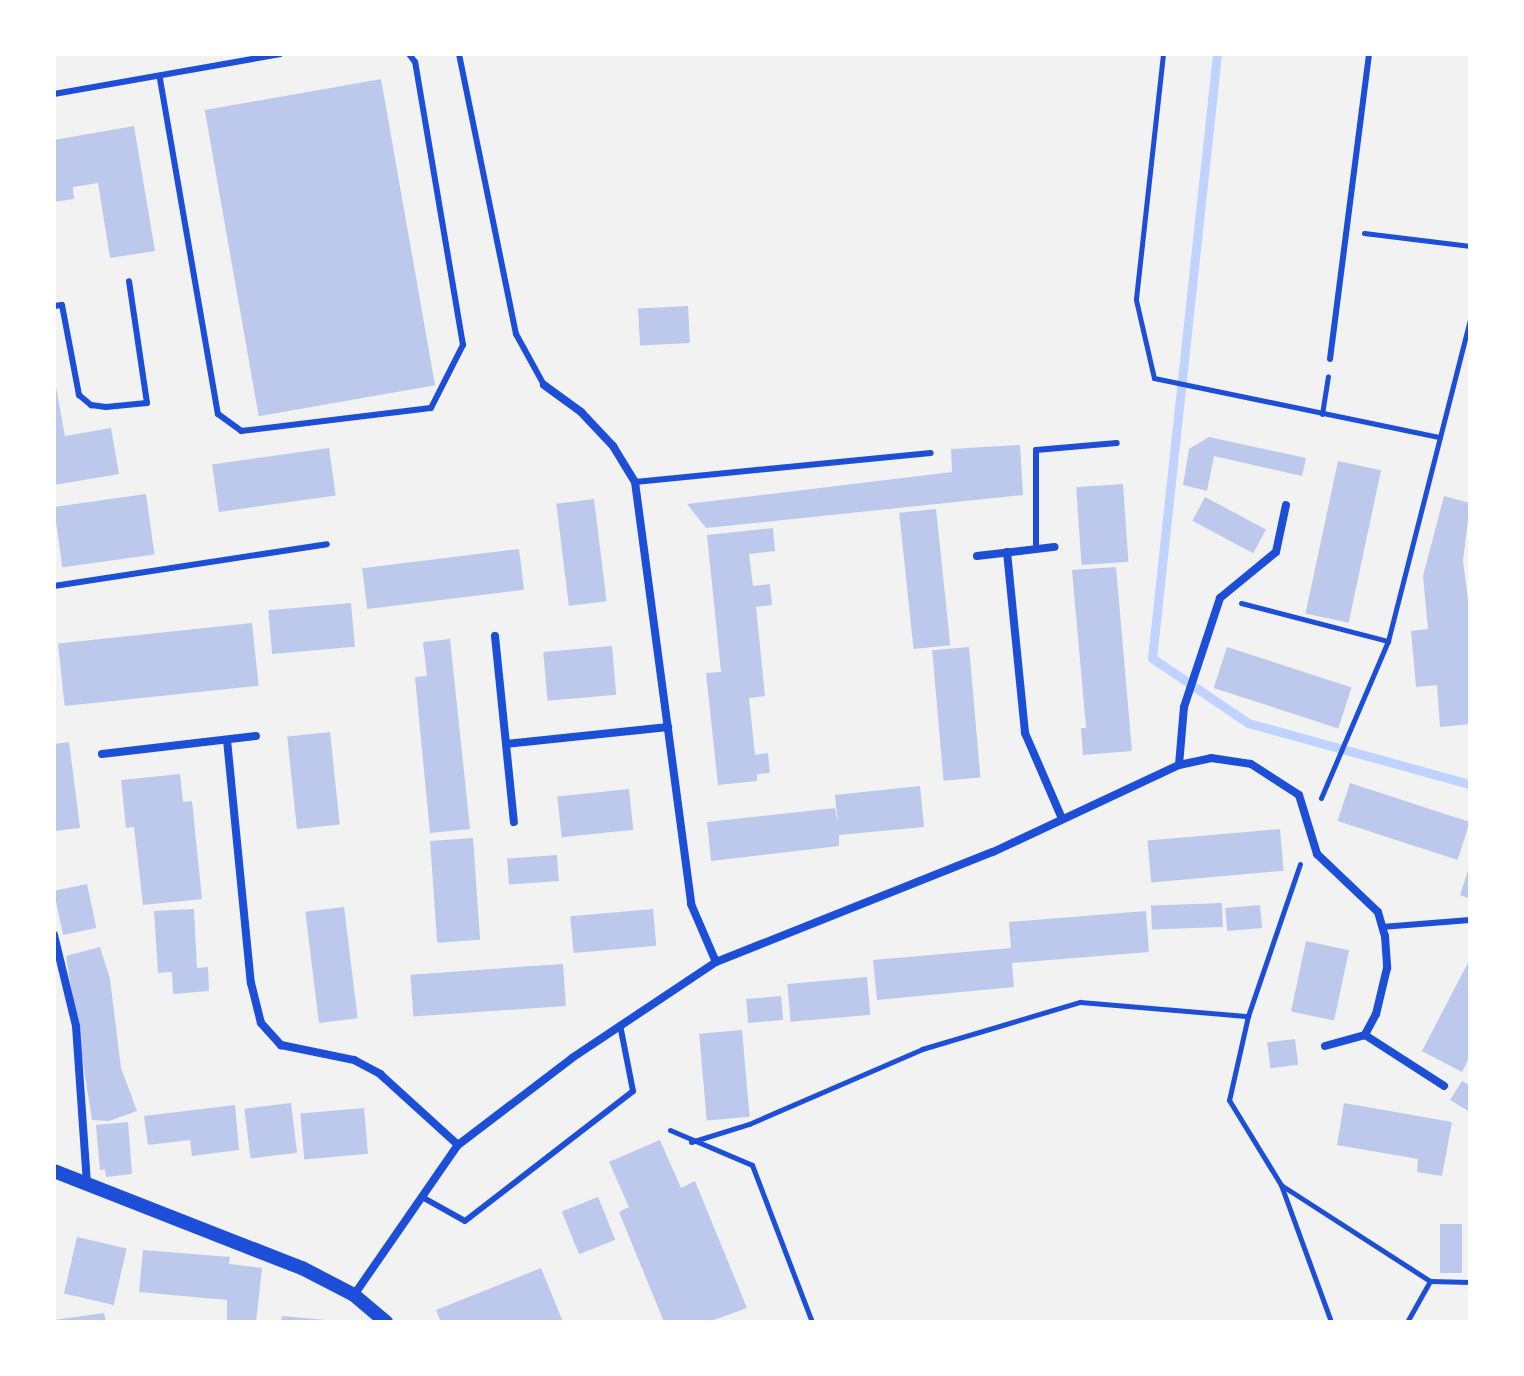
<!DOCTYPE html>
<html>
<head>
<meta charset="utf-8">
<style>
  body { margin:0 }
  #map { position:relative; width:1524px; height:1376px; overflow:hidden; background:#f2f2f2; font-family:Arial,sans-serif }
  div>[style] { position:absolute }
  .stream>* { height:9px; margin:-4.5px; padding:0 4.5px; transform-origin:4.5px; border-radius:4.5px; background:#bfd3fe }
  .building>* { inset:0; background:#bdc9ec; transform-origin:0 0 }
  .path>* { height:5px; margin:-2.5px; padding:0 2.5px; transform-origin:2.5px; border-radius:2.5px; background:#1d4ed8 }
  .service>* { height:6px; margin:-3px; padding:0 3px; transform-origin:3px; border-radius:3px; background:#1d4ed8 }
  .minor>* { height:8px; margin:-4px; padding:0 4px; transform-origin:4px; border-radius:4px; background:#1d4ed8 }
  .tertiary>* { height:14px; margin:-7px; padding:0 7px; transform-origin:7px; border-radius:7px; background:#1d4ed8 }
  span { translate:-50% -50%; white-space:nowrap; text-align:center; line-height:1.15; -webkit-text-stroke:8px #fff; paint-order:stroke }
  .frame { position:absolute; inset:0; border:56px solid #fff; pointer-events:none }
</style>
</head>
<body>
<div id="map">
  <div class="stream">
    <i style="left:1217px;top:54px;width:607px;rotate:96.14deg"></i>
    <i style="left:1152px;top:658px;width:116px;rotate:34.1deg"></i>
    <i style="left:1248px;top:723px;width:230px;rotate:15.4deg"></i>
  </div>
  <div class="building">
    <i style="left:381px;top:79px;width:311px;height:179px;rotate:80deg"></i>
    <i style="clip-path:polygon(134px 126px,155px 251px,110px 258px,98px 183px,73px 187px,74px 199px,54px 202px,54px 140px)"></i>
    <i style="left:688px;top:306px;width:37px;height:50px;rotate:87deg"></i>
    <i style="clip-path:polygon(54px 376px,65px 436px,111px 428px,119px 474px,54px 485px)"></i>
    <i style="clip-path:polygon(1209px 437px,1306px 458px,1302px 476px,1214px 456px,1207px 491px,1183px 485px,1189px 449px)"></i>
    <i style="clip-path:polygon(1020px 445px,1023px 495px,706px 528px,687px 504px,952px 472px,951px 449px)"></i>
    <i style="left:329px;top:448px;width:48px;height:118px;rotate:82deg"></i>
    <i style="left:1338px;top:461px;width:44px;height:156px;rotate:12deg"></i>
    <i style="left:1123px;top:484px;width:78px;height:47px;rotate:86deg"></i>
    <i style="left:146px;top:494px;width:61px;height:93px;rotate:82deg"></i>
    <i style="clip-path:polygon(1444px 496px,1470px 503px,1463px 561px,1470px 616px,1470px 724px,1440px 727px,1437px 685px,1416px 687px,1411px 631px,1428px 629px,1423px 576px)"></i>
    <i style="left:1205px;top:497px;width:69px;height:27px;rotate:28deg"></i>
    <i style="left:594px;top:499px;width:103px;height:38px;rotate:83deg"></i>
    <i style="left:936px;top:509px;width:137px;height:37px;rotate:84deg"></i>
    <i style="clip-path:polygon(773px 528px,775px 551px,749px 554px,753px 586px,770px 584px,772px 605px,756px 607px,765px 696px,749px 698px,755px 755px,768px 753px,770px 773px,757px 774px,757px 781px,718px 785px,706px 673px,721px 672px,707px 535px)"></i>
    <i style="left:519px;top:549px;width:41px;height:158px;rotate:83deg"></i>
    <i style="clip-path:polygon(1116px 567px,1132px 751px,1083px 755px,1081px 728px,1086px 728px,1072px 570px)"></i>
    <i style="left:351px;top:603px;width:44px;height:83px;rotate:85deg"></i>
    <i style="left:252px;top:623px;width:63px;height:195px;rotate:84deg"></i>
    <i style="clip-path:polygon(450px 639px,470px 829px,430px 833px,415px 677px,427px 676px,423px 642px)"></i>
    <i style="left:612px;top:646px;width:49px;height:69px;rotate:85deg"></i>
    <i style="left:969px;top:647px;width:131px;height:37px;rotate:85deg"></i>
    <i style="left:1227px;top:647px;width:131px;height:43px;rotate:18deg"></i>
    <i style="left:330px;top:732px;width:93px;height:43px;rotate:84deg"></i>
    <i style="clip-path:polygon(69px 742px,80px 828px,54px 831px,54px 744px)"></i>
    <i style="clip-path:polygon(180px 774px,183px 802px,192px 801px,202px 899px,143px 905px,134px 827px,126px 828px,121px 780px)"></i>
    <i style="left:1350px;top:783px;width:126px;height:40px;rotate:18deg"></i>
    <i style="clip-path:polygon(920px 786px,924px 827px,839px 835px,839px 846px,711px 861px,707px 822px,835px 808px,838px 824px,835px 795px)"></i>
    <i style="left:629px;top:789px;width:41px;height:72px;rotate:84deg"></i>
    <i style="left:1280px;top:829px;width:42px;height:133px;rotate:85deg"></i>
    <i style="left:473px;top:838px;width:102px;height:43px;rotate:86deg"></i>
    <i style="left:557px;top:855px;width:26px;height:50px;rotate:86deg"></i>
    <i style="clip-path:polygon(1469px 867px,1470px 868px,1470px 899px,1460px 895px)"></i>
    <i style="left:87px;top:884px;width:45px;height:34px;rotate:78deg"></i>
    <i style="left:1222px;top:903px;width:24px;height:71px;rotate:88deg"></i>
    <i style="left:1260px;top:905px;width:23px;height:35px;rotate:85deg"></i>
    <i style="left:344px;top:907px;width:112px;height:39px;rotate:83deg"></i>
    <i style="clip-path:polygon(194px 909px,197px 968px,208px 967px,209px 991px,173px 994px,172px 972px,158px 973px,154px 911px)"></i>
    <i style="left:653px;top:909px;width:37px;height:83px;rotate:85deg"></i>
    <i style="clip-path:polygon(1146px 911px,1149px 952px,1012px 963px,1014px 987px,877px 1000px,873px 960px,1011px 948px,1009px 922px)"></i>
    <i style="left:1306px;top:941px;width:44px;height:72px;rotate:12deg"></i>
    <i style="clip-path:polygon(100px 947px,110px 979px,121px 1068px,137px 1111px,109px 1121px,92px 1120px,66px 956px)"></i>
    <i style="clip-path:polygon(1470px 959px,1470px 1056px,1462px 1072px,1422px 1051px)"></i>
    <i style="left:563px;top:964px;width:42px;height:153px;rotate:86deg"></i>
    <i style="left:867px;top:977px;width:38px;height:80px;rotate:85deg"></i>
    <i style="left:781px;top:996px;width:24px;height:35px;rotate:85deg"></i>
    <i style="left:742px;top:1030px;width:87px;height:43px;rotate:85deg"></i>
    <i style="left:1295px;top:1039px;width:26px;height:28px;rotate:83deg"></i>
    <i style="clip-path:polygon(1462px 1081px,1470px 1086px,1470px 1112px,1450px 1100px)"></i>
    <i style="left:291px;top:1103px;width:50px;height:47px;rotate:83deg"></i>
    <i style="clip-path:polygon(1344px 1103px,1452px 1122px,1442px 1176px,1417px 1172px,1418px 1159px,1337px 1145px)"></i>
    <i style="clip-path:polygon(235px 1105px,239px 1150px,192px 1156px,190px 1140px,148px 1145px,144px 1116px)"></i>
    <i style="left:364px;top:1108px;width:46px;height:64px;rotate:85deg"></i>
    <i style="clip-path:polygon(128px 1122px,132px 1174px,106px 1177px,105px 1169px,100px 1170px,96px 1125px)"></i>
    <i style="clip-path:polygon(660px 1140px,681px 1188px,695px 1181px,747px 1308px,708px 1322px,664px 1322px,619px 1212px,629px 1207px,609px 1162px)"></i>
    <i style="left:598px;top:1197px;width:46px;height:39px;rotate:68deg"></i>
    <i style="left:1440px;top:1224px;width:22px;height:49px"></i>
    <i style="left:77px;top:1237px;width:51px;height:58px;rotate:13deg"></i>
    <i style="clip-path:polygon(143px 1250px,230px 1257px,229px 1264px,262px 1268px,256px 1322px,227px 1322px,227px 1300px,139px 1292px)"></i>
    <i style="clip-path:polygon(541px 1268px,563px 1322px,441px 1322px,436px 1310px)"></i>
    <i style="clip-path:polygon(104px 1313px,106px 1322px,54px 1322px,54px 1320px)"></i>
    <i style="clip-path:polygon(282px 1316px,326px 1320px,326px 1322px,281px 1322px)"></i>
  </div>
  <div class="path">
    <i style="left:1163px;top:54px;width:247px;rotate:96.3deg"></i>
    <i style="left:1136px;top:300px;width:80px;rotate:77deg"></i>
    <i style="left:1154px;top:378px;width:292px;rotate:11.7deg"></i>
    <i style="left:1364px;top:233px;width:107px;rotate:7deg"></i>
    <i style="left:1322px;top:414px;width:38px;rotate:-81deg"></i>
    <i style="left:1241px;top:603px;width:152px;rotate:14.5deg"></i>
    <i style="left:1321px;top:798px;width:171px;rotate:-66.9deg"></i>
    <i style="left:1388px;top:641px;width:332px;rotate:-75.7deg"></i>
    <i style="left:1300px;top:864px;width:161px;rotate:108.9deg"></i>
    <i style="left:1248px;top:1016px;width:86px;rotate:102.7deg"></i>
    <i style="left:1229px;top:1100px;width:100px;rotate:58.5deg"></i>
    <i style="left:1281px;top:1185px;width:146px;rotate:69.9deg"></i>
    <i style="left:670px;top:1130px;width:89px;rotate:23.1deg"></i>
    <i style="left:752px;top:1165px;width:168px;rotate:69.1deg"></i>
    <i style="left:691px;top:1142px;width:61px;rotate:-17.2deg"></i>
    <i style="left:749px;top:1124px;width:189px;rotate:-23.4deg"></i>
    <i style="left:922px;top:1049px;width:165px;rotate:-16.6deg"></i>
    <i style="left:1080px;top:1002px;width:169px;rotate:4.8deg"></i>
    <i style="left:1281px;top:1185px;width:177px;rotate:32.8deg"></i>
    <i style="left:1430px;top:1281px;width:47px;rotate:119.3deg"></i>
    <i style="left:1430px;top:1281px;width:40px;rotate:1.4deg"></i>
  </div>
  <div class="service">
    <i style="left:459px;top:54px;width:286px;rotate:78.5deg"></i>
    <i style="left:516px;top:334px;width:58px;rotate:61.2deg"></i>
    <i style="left:160px;top:79px;width:340px;rotate:80.2deg"></i>
    <i style="left:218px;top:414px;width:29px;rotate:36deg"></i>
    <i style="left:241px;top:431px;width:191px;rotate:-6.9deg"></i>
    <i style="left:431px;top:408px;width:71px;rotate:-63.1deg"></i>
    <i style="left:463px;top:345px;width:287px;rotate:-99.6deg"></i>
    <i style="left:415px;top:62px;width:10px;rotate:-127deg"></i>
    <i style="left:54px;top:94px;width:230px;rotate:-10deg"></i>
    <i style="left:54px;top:306px;width:8px;rotate:-7deg"></i>
    <i style="left:62px;top:305px;width:92px;rotate:79.3deg"></i>
    <i style="left:79px;top:395px;width:16px;rotate:40deg"></i>
    <i style="left:91px;top:405px;width:15px;rotate:8deg"></i>
    <i style="left:106px;top:407px;width:41px;rotate:-5.6deg"></i>
    <i style="left:147px;top:403px;width:123px;rotate:-98.4deg"></i>
    <i style="left:1330px;top:359px;width:307px;rotate:-82.7deg"></i>
    <i style="left:635px;top:482px;width:297px;rotate:-5.6deg"></i>
    <i style="left:1036px;top:549px;width:99px;rotate:-90deg"></i>
    <i style="left:1036px;top:450px;width:81px;rotate:-4.9deg"></i>
    <i style="left:54px;top:586px;width:276px;rotate:-8.7deg"></i>
    <i style="left:1382px;top:927px;width:88px;rotate:-4.5deg"></i>
    <i style="left:422px;top:1197px;width:49px;rotate:29.2deg"></i>
    <i style="left:465px;top:1221px;width:212px;rotate:-37.7deg"></i>
    <i style="left:633px;top:1091px;width:67px;rotate:-101.1deg"></i>
  </div>
  <div class="minor">
    <i style="left:544px;top:385px;width:46px;rotate:36.1deg"></i>
    <i style="left:581px;top:412px;width:47px;rotate:46.7deg"></i>
    <i style="left:613px;top:446px;width:42px;rotate:58.6deg"></i>
    <i style="left:635px;top:482px;width:426px;rotate:82.4deg"></i>
    <i style="left:691px;top:904px;width:63px;rotate:66.7deg"></i>
    <i style="left:1007px;top:552px;width:182px;rotate:84.3deg"></i>
    <i style="left:1025px;top:733px;width:90px;rotate:66.6deg"></i>
    <i style="left:977px;top:556px;width:78px;rotate:-6.7deg"></i>
    <i style="left:495px;top:636px;width:187px;rotate:84.2deg"></i>
    <i style="left:227px;top:740px;width:244px;rotate:84.4deg"></i>
    <i style="left:251px;top:983px;width:41px;rotate:76deg"></i>
    <i style="left:261px;top:1023px;width:30px;rotate:48deg"></i>
    <i style="left:281px;top:1045px;width:75px;rotate:11.6deg"></i>
    <i style="left:354px;top:1060px;width:30px;rotate:28deg"></i>
    <i style="left:380px;top:1074px;width:105px;rotate:42.3deg"></i>
    <i style="left:506px;top:744px;width:163px;rotate:-6deg"></i>
    <i style="left:102px;top:754px;width:155px;rotate:-6.7deg"></i>
    <i style="left:1179px;top:765px;width:58px;rotate:-85.1deg"></i>
    <i style="left:1184px;top:707px;width:115px;rotate:-71.7deg"></i>
    <i style="left:1220px;top:598px;width:72px;rotate:-39.4deg"></i>
    <i style="left:1276px;top:552px;width:48px;rotate:-78deg"></i>
    <i style="left:54px;top:935px;width:94px;rotate:76.4deg"></i>
    <i style="left:76px;top:1026px;width:159px;rotate:86deg"></i>
    <i style="left:1325px;top:1046px;width:41px;rotate:-15.4deg"></i>
    <i style="left:1365px;top:1035px;width:94px;rotate:32.8deg"></i>
    <i style="left:354px;top:1295px;width:183px;rotate:-55.3deg"></i>
    <i style="left:458px;top:1145px;width:143px;rotate:-37.3deg"></i>
    <i style="left:572px;top:1058px;width:173px;rotate:-33.7deg"></i>
    <i style="left:716px;top:962px;width:298px;rotate:-21.7deg"></i>
    <i style="left:993px;top:852px;width:205px;rotate:-25.1deg"></i>
    <i style="left:1179px;top:765px;width:33px;rotate:-12deg"></i>
    <i style="left:1211px;top:758px;width:40px;rotate:8.5deg"></i>
    <i style="left:1251px;top:764px;width:57px;rotate:32.9deg"></i>
    <i style="left:1299px;top:795px;width:62px;rotate:73deg"></i>
    <i style="left:1317px;top:854px;width:84px;rotate:43.6deg"></i>
    <i style="left:1378px;top:912px;width:25px;rotate:74deg"></i>
    <i style="left:1385px;top:936px;width:32px;rotate:86deg"></i>
    <i style="left:1387px;top:968px;width:47px;rotate:103.4deg"></i>
    <i style="left:1376px;top:1014px;width:24px;rotate:118deg"></i>
  </div>
  <div class="tertiary">
    <i style="left:54px;top:1171px;width:266px;rotate:21.4deg"></i>
    <i style="left:302px;top:1268px;width:59px;rotate:27.4deg"></i>
    <i style="left:354px;top:1295px;width:42px;rotate:40.2deg"></i>
  </div>
  <div class="frame"></div>
</div>
</body>
</html>
